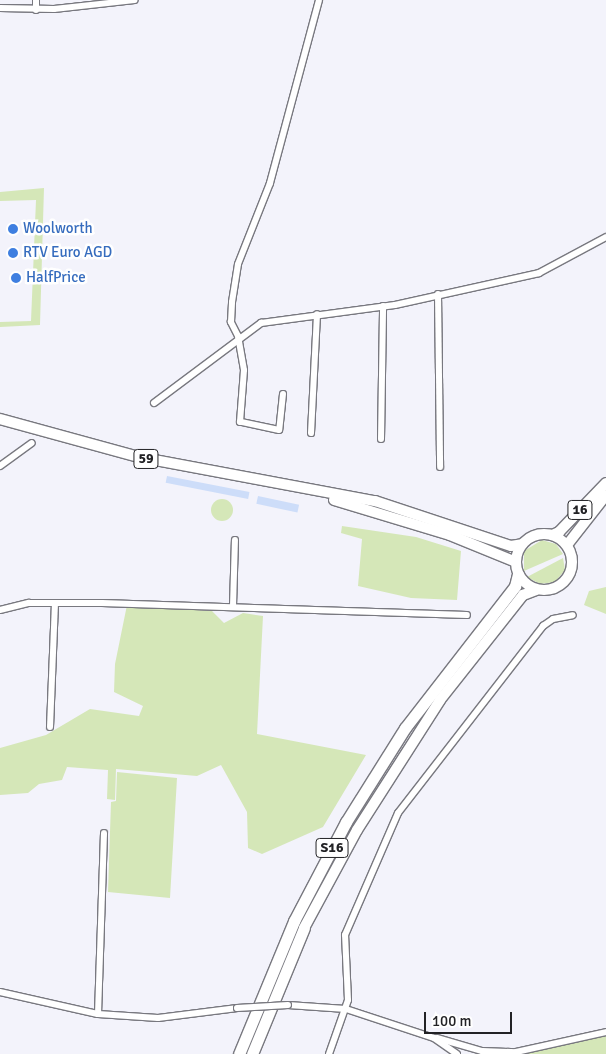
<!DOCTYPE html>
<html>
<head>
<meta charset="utf-8">
<style>
  body { margin:0 }
  #map { position:relative; width:606px; height:1054px; overflow:hidden; background:#f3f3fb; font-family:Signika,sans-serif }
  div>[style] { position:absolute }
  .green>* { inset:0; background:#d5e7b8 }
  .round { border-radius:50% }
  .water>* { inset:0; background:#cdddf9; transform-origin:0 0 }
  .roads { filter:drop-shadow(1px 0 #78787f) drop-shadow(-1px 0 #78787f) drop-shadow(0 1px #78787f) drop-shadow(0 -1px #78787f) }
  .street>* { height:6px; margin:-3px; padding:0 3px; transform-origin:3px; border-radius:3px; background:#fff }
  .primary>* { height:10px; margin:-5px; padding:0 5px; transform-origin:5px; border-radius:5px; background:#fff }
  .primary>.ring { margin:-5px; padding:0; box-sizing:content-box; background:none; border:10px solid #fff; border-radius:50% }
  .highway>* { height:11px; margin:-5.5px; padding:0 5.5px; transform-origin:5.5px; border-radius:5.5px; background:#fff }
  .bridges { filter:drop-shadow(1px 0 #78787f) drop-shadow(-1px 0 #78787f) drop-shadow(0 1px #78787f) drop-shadow(0 -1px #78787f) }
  .street-bridge>* { height:6px; margin:-3px; padding:0 3px; transform-origin:3px; border-radius:3px; background:#fff }
  .dots>* { width:14px; height:14px; translate:-50% -50%; box-sizing:border-box; border:2px solid #fff; border-radius:50% }
  span { translate:-50% -50%; white-space:nowrap; text-align:center; line-height:1.15; -webkit-text-stroke:5px #fff; paint-order:stroke }
  .shield-label span { padding:1px 4px; background:#fff; border:1px solid; border-radius:4px; -webkit-text-stroke-width:0 }
  .shield-label { font-size:14px; color:#222225; font-weight:700 }
  .shop-label { font-size:15px; color:#366cbe }
  .left { translate:0 -50%; text-align:left }
  .scale { position:absolute; left:424px; top:1012px; width:88px; height:22px; box-sizing:border-box; border:2px solid #222225; border-top:0; padding-left:6px; font-size:15px; line-height:18px; white-space:nowrap; color:#222225; -webkit-text-stroke:4px #fff; paint-order:stroke }
</style>
</head>
<body>
<div id="map">
  <div class="green">
    <i style="clip-path:polygon(44px 188px,40px 325px,0 327px,0 322px,31px 321px,36px 200px,0 201px,0 192px)"></i>
    <i class="round" style="left:211px;top:499px;width:22px;height:22px"></i>
    <i style="clip-path:polygon(342px 526px,416px 537px,461px 551px,457px 600px,411px 598px,358px 586px,362px 539px,341px 533px)"></i>
    <i style="clip-path:polygon(542px 540px,556px 544px,563px 554px,524px 571px,524px 551px)"></i>
    <i style="clip-path:polygon(563px 558px,565px 570px,555px 582px,540px 584px,527px 577px)"></i>
    <i style="clip-path:polygon(606px 587px,606px 614px,584px 605px,589px 591px)"></i>
    <i style="clip-path:polygon(127px 605px,212px 611px,224px 623px,243px 613px,263px 616px,257px 734px,366px 755px,323px 827px,262px 854px,248px 848px,247px 812px,221px 765px,197px 776px,116px 769px,115px 800px,107px 799px,108px 770px,67px 767px,62px 780px,39px 784px,28px 793px,0 795px,0 748px,46px 735px,90px 709px,139px 716px,143px 706px,114px 692px,115px 664px)"></i>
    <i style="clip-path:polygon(117px 772px,177px 778px,170px 898px,108px 892px,111px 802px,116px 801px)"></i>
    <i style="clip-path:polygon(606px 1029px,606px 1054px,528px 1054px,528px 1047px)"></i>
  </div>
  <div class="water">
    <i style="left:167px;top:476px;width:84px;height:7px;rotate:11deg"></i>
    <i style="left:258px;top:496px;width:42px;height:8px;rotate:12deg"></i>
  </div>
  <div class="roads">
    <div class="street">
      <i style="left:36px;top:0;width:10px;rotate:90deg"></i>
      <i style="left:0;top:8px;width:54px;rotate:1.1deg"></i>
      <i style="left:54px;top:9px;width:81px;rotate:-6.3deg"></i>
      <i style="left:438px;top:294px;width:173px;rotate:89.3deg"></i>
      <i style="left:283px;top:394px;width:36px;rotate:96deg"></i>
      <i style="left:279px;top:430px;width:40px;rotate:-168deg"></i>
      <i style="left:240px;top:422px;width:52px;rotate:-85.6deg"></i>
      <i style="left:244px;top:370px;width:35px;rotate:-100deg"></i>
      <i style="left:238px;top:336px;width:16px;rotate:-117deg"></i>
      <i style="left:231px;top:322px;width:20px;rotate:-87deg"></i>
      <i style="left:232px;top:302px;width:38px;rotate:-81deg"></i>
      <i style="left:238px;top:264px;width:87px;rotate:-68.4deg"></i>
      <i style="left:270px;top:183px;width:189px;rotate:-75deg"></i>
      <i style="left:154px;top:403px;width:134px;rotate:-36.8deg"></i>
      <i style="left:261px;top:323px;width:135px;rotate:-7.7deg"></i>
      <i style="left:395px;top:305px;width:148px;rotate:-12.5deg"></i>
      <i style="left:539px;top:273px;width:76px;rotate:-28.2deg"></i>
      <i style="left:311px;top:433px;width:119px;rotate:-87.1deg"></i>
      <i style="left:381px;top:439px;width:133px;rotate:-89.1deg"></i>
      <i style="left:0;top:466px;width:39px;rotate:-36deg"></i>
      <i style="left:233px;top:606px;width:66px;rotate:-88.3deg"></i>
      <i style="left:0;top:610px;width:30px;rotate:-14deg"></i>
      <i style="left:29px;top:603px;width:73px"></i>
      <i style="left:102px;top:603px;width:365px;rotate:1.9deg"></i>
      <i style="left:50px;top:727px;width:124px;rotate:-87.7deg"></i>
      <i style="left:0;top:992px;width:100px;rotate:12.7deg"></i>
      <i style="left:98px;top:1014px;width:60px;rotate:3.8deg"></i>
      <i style="left:158px;top:1018px;width:80px;rotate:-7.2deg"></i>
      <i style="left:288px;top:1005px;width:58px;rotate:3.9deg"></i>
      <i style="left:346px;top:1009px;width:93px;rotate:18.2deg"></i>
      <i style="left:434px;top:1038px;width:28px;rotate:35deg"></i>
      <i style="left:98px;top:1014px;width:181px;rotate:-88.1deg"></i>
      <i style="left:437px;top:1038px;width:47px;rotate:16.1deg"></i>
      <i style="left:482px;top:1051px;width:34px;rotate:2deg"></i>
      <i style="left:516px;top:1052px;width:92px;rotate:-12.5deg"></i>
      <i style="left:329px;top:1054px;width:57px;rotate:-70.6deg"></i>
      <i style="left:348px;top:1000px;width:65px;rotate:-92.6deg"></i>
      <i style="left:345px;top:935px;width:133px;rotate:-66.5deg"></i>
      <i style="left:398px;top:813px;width:237px;rotate:-52.2deg"></i>
      <i style="left:543px;top:626px;width:12px;rotate:-35deg"></i>
      <i style="left:553px;top:619px;width:20px;rotate:-11deg"></i>
    </div>
    <div class="primary">
      <i style="left:0;top:419px;width:144px;rotate:15.3deg"></i>
      <i style="left:139px;top:457px;width:240px;rotate:10.6deg"></i>
      <i style="left:375px;top:501px;width:143px;rotate:18.3deg"></i>
      <i style="left:511px;top:546px;width:11px;rotate:-10deg"></i>
      <i style="left:334px;top:500px;width:121px;rotate:16.8deg"></i>
      <i style="left:450px;top:535px;width:71px;rotate:22.2deg"></i>
      <i class="ring" style="left:516px;top:534px;width:46px;height:46px"></i>
      <i style="left:552px;top:535px;width:8px;rotate:-23deg"></i>
      <i style="left:559px;top:532px;width:68px;rotate:-46.2deg"></i>
      <i style="left:567px;top:545px;width:63px;rotate:-52deg"></i>
      <i style="left:304px;top:928px;width:111px;rotate:-61.6deg"></i>
      <i style="left:357px;top:830px;width:154px;rotate:-57.4deg"></i>
      <i style="left:440px;top:700px;width:134px;rotate:-51.7deg"></i>
      <i style="left:523px;top:595px;width:14px;rotate:-21deg"></i>
    </div>
    <div class="highway">
      <i style="left:239px;top:1054px;width:144px;rotate:-67.5deg"></i>
      <i style="left:294px;top:921px;width:112px;rotate:-62.3deg"></i>
      <i style="left:346px;top:822px;width:111px;rotate:-57.9deg"></i>
      <i style="left:405px;top:728px;width:180px;rotate:-52.2deg"></i>
      <i style="left:515px;top:586px;width:12px;rotate:-76deg"></i>
      <i style="left:252px;top:1054px;width:136px;rotate:-67.6deg"></i>
    </div>
  </div>
  <div class="bridges">
    <div class="street-bridge">
      <i style="left:237px;top:1008px;width:51px;rotate:-3.4deg"></i>
    </div>
  </div>
  <div class="dots">
    <i style="left:13px;top:229px;background:#3f7fe0"></i>
    <i style="left:13px;top:253px;background:#3f7fe0"></i>
    <i style="left:16px;top:278px;background:#3f7fe0"></i>
  </div>
  <div class="shield-label">
    <span style="left:146px;top:459px">59</span>
    <span style="left:580px;top:510px">16</span>
    <span style="left:332px;top:848px">S16</span>
  </div>
  <div class="shop-label">
    <span class="left" style="left:23px;top:229px">Woolworth</span>
    <span class="left" style="left:23px;top:253px">RTV Euro AGD</span>
    <span class="left" style="left:26px;top:278px">HalfPrice</span>
  </div>
  <div class="scale">100 m</div>
</div>
</body>
</html>
